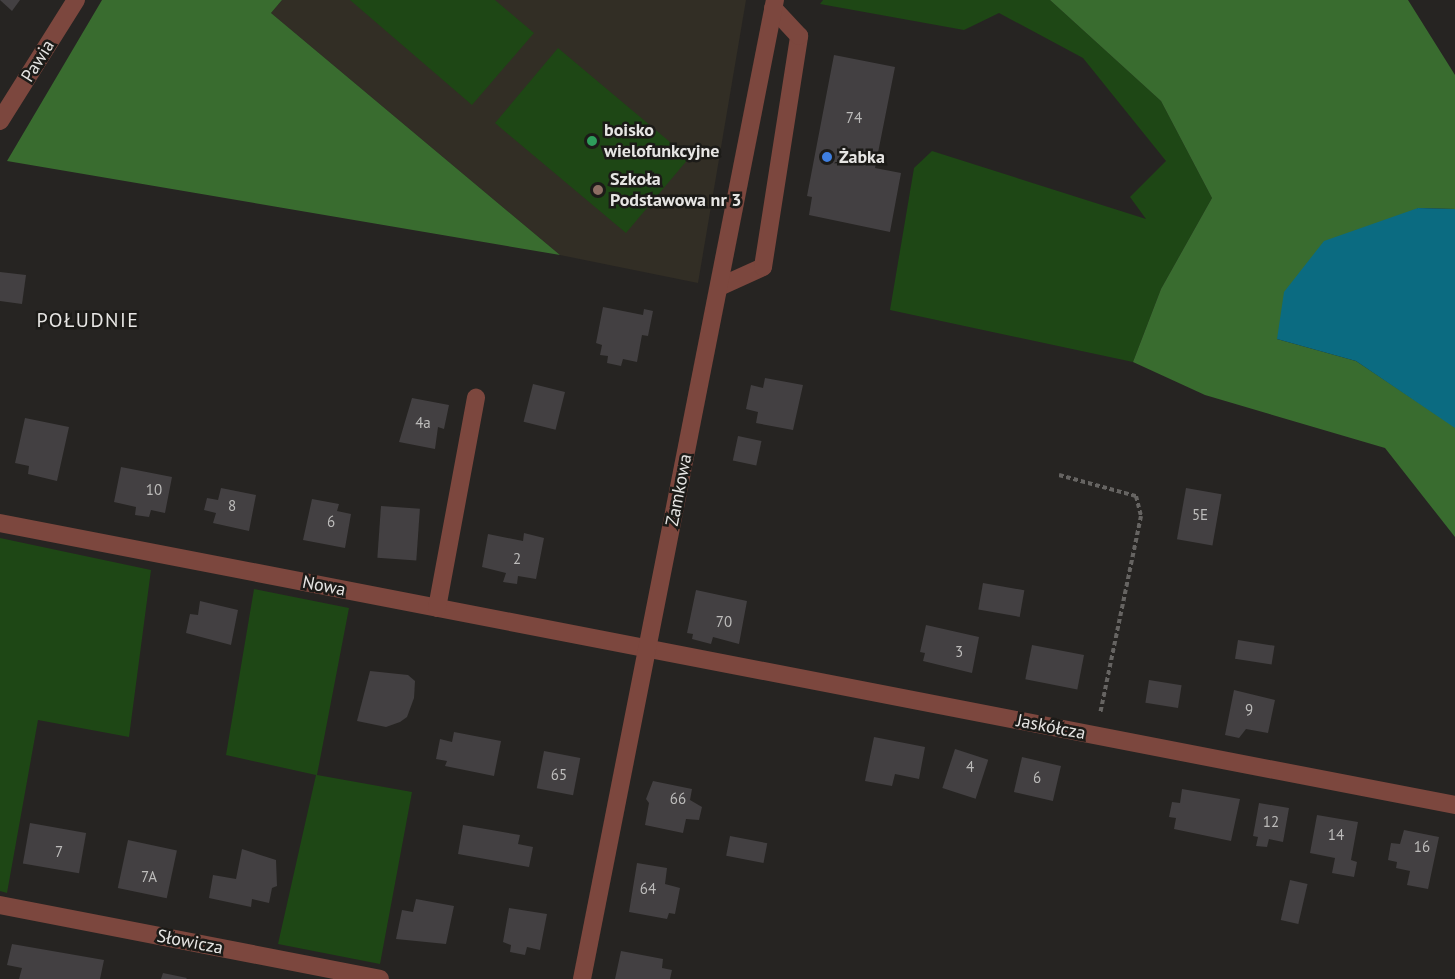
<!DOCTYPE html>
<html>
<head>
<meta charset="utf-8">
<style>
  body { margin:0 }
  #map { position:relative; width:1455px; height:979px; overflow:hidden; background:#262422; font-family:"PT Sans",sans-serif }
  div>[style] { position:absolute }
  .built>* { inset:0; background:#322e25 }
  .green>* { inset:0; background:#1e4715; transform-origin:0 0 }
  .forest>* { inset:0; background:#396c2f }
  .water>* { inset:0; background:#0b6b81 }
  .building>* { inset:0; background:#434042; transform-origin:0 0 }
  .path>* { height:4px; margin-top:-2px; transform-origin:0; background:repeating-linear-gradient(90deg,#666462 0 4.5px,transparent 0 7.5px) }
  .minor>* { height:18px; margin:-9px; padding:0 9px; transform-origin:9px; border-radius:9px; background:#7c473e }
  .dots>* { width:16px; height:16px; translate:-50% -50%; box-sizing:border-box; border:3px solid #1c1b18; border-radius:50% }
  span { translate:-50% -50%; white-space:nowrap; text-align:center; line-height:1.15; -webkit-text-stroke:5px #1c1b18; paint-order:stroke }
  .number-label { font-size:15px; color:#bdbcbb }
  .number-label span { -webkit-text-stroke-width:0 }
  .street-label { font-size:18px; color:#e6e5e3 }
  .poi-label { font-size:18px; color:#e6e5e3; font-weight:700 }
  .left { translate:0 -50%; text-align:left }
  .neighbourhood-label { font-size:20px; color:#e6e5e3; letter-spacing:1.5px }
</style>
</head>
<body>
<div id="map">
  <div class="built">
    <i style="clip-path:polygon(282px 0,746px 0,698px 283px,560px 255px,271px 13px)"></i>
  </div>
  <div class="green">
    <i style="clip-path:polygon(350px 0,495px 0,534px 33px,472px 105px)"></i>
    <i style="clip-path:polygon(823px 0,1050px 0,1161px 101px,1212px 198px,1161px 289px,1133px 362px,890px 310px,914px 168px,932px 151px,1146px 219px,1130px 197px,1166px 161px,1083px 58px,999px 13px,964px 30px,820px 4px)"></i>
    <i style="left:558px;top:48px;width:171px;height:98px;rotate:40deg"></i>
    <i style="clip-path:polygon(0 538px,151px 570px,129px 737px,38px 720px,7px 893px,0 891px)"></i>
    <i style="clip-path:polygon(254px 589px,349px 608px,317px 775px,412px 792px,380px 964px,278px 944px,316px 775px,226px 755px)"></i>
  </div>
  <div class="forest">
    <i style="clip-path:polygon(102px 0,282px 0,271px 13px,560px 255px,7px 161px)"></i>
    <i style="clip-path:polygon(1050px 0,1408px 0,1455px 75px,1455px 209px,1418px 208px,1277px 339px,1356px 361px,1455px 427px,1455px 537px,1385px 448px,1205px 395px,1133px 362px,1161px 289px,1212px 198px,1161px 101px)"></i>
  </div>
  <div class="water">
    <i style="clip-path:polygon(1418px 208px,1455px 209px,1455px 428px,1356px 361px,1277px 339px,1284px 292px,1324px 241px)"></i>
  </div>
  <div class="building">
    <i style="clip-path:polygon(0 0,20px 0,12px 11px)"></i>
    <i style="clip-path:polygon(834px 55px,895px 67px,875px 168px,901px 173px,890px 232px,809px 215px,812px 197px,807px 196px)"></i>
    <i style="clip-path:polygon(0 272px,26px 275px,22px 304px,0 301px)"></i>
    <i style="clip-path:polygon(603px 307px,643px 315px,644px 309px,653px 311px,648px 336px,642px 335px,637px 362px,623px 359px,621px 366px,607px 363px,608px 356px,600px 355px,602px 345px,596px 343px)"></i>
    <i style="clip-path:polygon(765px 378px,803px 385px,793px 430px,756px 423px,758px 412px,746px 409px,751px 385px,763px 388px)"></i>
    <i style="left:533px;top:384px;width:33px;height:39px;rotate:14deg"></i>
    <i style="clip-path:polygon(412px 398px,449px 405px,444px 429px,438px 427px,435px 449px,399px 442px)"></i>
    <i style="clip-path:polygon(25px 418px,69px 427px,57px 481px,28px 474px,29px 466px,15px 463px)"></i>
    <i style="left:738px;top:436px;width:24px;height:25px;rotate:12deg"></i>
    <i style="clip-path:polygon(121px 467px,172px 477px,165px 513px,151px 510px,149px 517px,135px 515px,136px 507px,114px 502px)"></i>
    <i style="clip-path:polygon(221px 488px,256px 495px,249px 531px,213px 523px,216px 513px,204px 510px,207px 498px,218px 500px)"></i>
    <i style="left:1186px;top:488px;width:36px;height:52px;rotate:10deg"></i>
    <i style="clip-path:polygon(312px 499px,339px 504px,337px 511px,351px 514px,345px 548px,303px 540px)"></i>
    <i style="left:381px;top:506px;width:39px;height:52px;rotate:4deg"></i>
    <i style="clip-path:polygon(524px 533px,544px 538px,536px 579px,518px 576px,517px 584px,503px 582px,506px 573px,482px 567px,488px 534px,523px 541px)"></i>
    <i style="left:983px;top:583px;width:42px;height:27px;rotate:10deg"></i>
    <i style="clip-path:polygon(696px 590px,747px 601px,739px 644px,713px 637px,711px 644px,692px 639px,693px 634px,687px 633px)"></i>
    <i style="clip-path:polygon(200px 601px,238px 610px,231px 645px,186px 633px,190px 614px,198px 615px)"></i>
    <i style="clip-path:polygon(926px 625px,979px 637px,972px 673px,923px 661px,925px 653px,920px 652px)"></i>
    <i style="left:1238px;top:640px;width:37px;height:19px;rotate:9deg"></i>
    <i style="left:1032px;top:645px;width:53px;height:35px;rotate:11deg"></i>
    <i style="clip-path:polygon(370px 671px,408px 675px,415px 681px,414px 698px,407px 717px,400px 722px,386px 727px,357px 721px)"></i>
    <i style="left:1149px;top:680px;width:33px;height:23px;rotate:9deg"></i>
    <i style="clip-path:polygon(1234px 690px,1275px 700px,1268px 733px,1246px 729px,1239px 738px,1225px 735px)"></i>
    <i style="clip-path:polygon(454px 732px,501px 741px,494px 776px,445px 766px,447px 761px,436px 759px,440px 739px,452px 742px)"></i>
    <i style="clip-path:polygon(874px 737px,925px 747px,919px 779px,895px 774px,892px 786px,865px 781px)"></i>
    <i style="left:955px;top:749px;width:35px;height:41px;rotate:18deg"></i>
    <i style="left:544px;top:751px;width:37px;height:38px;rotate:11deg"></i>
    <i style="left:1022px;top:757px;width:40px;height:36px;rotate:13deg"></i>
    <i style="clip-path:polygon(653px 781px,692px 789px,690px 800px,702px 807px,699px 820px,686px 819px,683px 833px,645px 825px,649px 803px,646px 799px)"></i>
    <i style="clip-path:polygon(1182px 789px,1240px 799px,1231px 841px,1174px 829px,1176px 818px,1169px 817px,1172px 802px,1180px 803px)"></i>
    <i style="clip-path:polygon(1259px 803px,1289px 808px,1283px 842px,1269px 839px,1267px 847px,1256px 846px,1258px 837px,1253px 836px)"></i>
    <i style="clip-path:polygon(1317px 815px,1358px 822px,1351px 860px,1357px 862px,1354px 877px,1332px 873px,1335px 858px,1310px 853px)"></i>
    <i style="left:30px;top:823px;width:57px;height:41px;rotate:10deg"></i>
    <i style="clip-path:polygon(463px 825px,520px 835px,518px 844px,533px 847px,529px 867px,458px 854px)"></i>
    <i style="clip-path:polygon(1404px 830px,1439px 837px,1428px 889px,1407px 885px,1410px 871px,1396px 868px,1397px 862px,1388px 860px,1391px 843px,1400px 844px)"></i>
    <i style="left:730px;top:836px;width:38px;height:20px;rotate:11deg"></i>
    <i style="left:128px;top:840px;width:50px;height:49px;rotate:12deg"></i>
    <i style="clip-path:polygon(242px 849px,276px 860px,277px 886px,272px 888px,269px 903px,252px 899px,251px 907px,209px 898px,213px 875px,236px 879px)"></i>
    <i style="clip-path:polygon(637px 863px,667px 868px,665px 884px,680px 888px,675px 914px,669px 913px,667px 919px,629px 912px)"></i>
    <i style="left:1290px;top:880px;width:18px;height:41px;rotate:13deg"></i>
    <i style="clip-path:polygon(416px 899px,454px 906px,446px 944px,396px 939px,402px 910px,413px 912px)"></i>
    <i style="clip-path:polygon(509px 908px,547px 914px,540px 950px,527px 947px,525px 955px,510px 952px,511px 945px,503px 942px)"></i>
    <i style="clip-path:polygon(12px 944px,104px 960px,100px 979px,19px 979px,22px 968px,7px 965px)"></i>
    <i style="clip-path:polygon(621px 951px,663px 959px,662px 968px,672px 970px,670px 979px,615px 979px)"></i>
    <i style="clip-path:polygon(163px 973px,187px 978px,186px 979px,161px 979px)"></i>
  </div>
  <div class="path">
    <i style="left:1059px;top:475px;width:80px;rotate:15.3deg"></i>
    <i style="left:1136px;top:496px;width:21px;rotate:76deg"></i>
    <i style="left:1141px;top:516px;width:202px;rotate:101.7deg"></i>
  </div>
  <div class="minor">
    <i style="left:0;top:121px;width:143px;rotate:-57.9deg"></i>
    <i style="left:719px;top:287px;width:48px;rotate:-24.4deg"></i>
    <i style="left:763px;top:267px;width:234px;rotate:-81.1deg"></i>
    <i style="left:799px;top:36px;width:38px;rotate:-133deg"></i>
    <i style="left:0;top:523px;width:1482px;rotate:10.97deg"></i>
    <i style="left:437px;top:608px;width:214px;rotate:-79.5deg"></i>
    <i style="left:0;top:905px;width:387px;rotate:11deg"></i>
    <i style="left:582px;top:979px;width:998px;rotate:-78.85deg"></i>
  </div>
  <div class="dots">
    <i style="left:592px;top:141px;background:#2e9e5b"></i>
    <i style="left:827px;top:157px;background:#3f7fe0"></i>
    <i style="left:598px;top:190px;background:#8d6e63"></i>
  </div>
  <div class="number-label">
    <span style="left:854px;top:118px">74</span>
    <span style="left:423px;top:423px">4a</span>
    <span style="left:154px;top:490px">10</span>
    <span style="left:232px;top:506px">8</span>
    <span style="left:1200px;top:515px">5E</span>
    <span style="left:331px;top:522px">6</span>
    <span style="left:517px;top:559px">2</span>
    <span style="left:724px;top:622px">70</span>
    <span style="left:959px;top:652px">3</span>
    <span style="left:1249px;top:710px">9</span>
    <span style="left:970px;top:767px">4</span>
    <span style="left:559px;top:775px">65</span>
    <span style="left:1037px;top:778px">6</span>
    <span style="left:678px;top:799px">66</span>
    <span style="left:1271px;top:822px">12</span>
    <span style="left:1336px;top:835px">14</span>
    <span style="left:1422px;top:847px">16</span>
    <span style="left:59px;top:852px">7</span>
    <span style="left:149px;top:877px">7A</span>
    <span style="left:648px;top:889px">64</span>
  </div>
  <div class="street-label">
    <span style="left:38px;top:61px;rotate:-58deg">Pawia</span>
    <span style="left:679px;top:490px;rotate:-79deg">Zamkowa</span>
    <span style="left:324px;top:586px;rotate:11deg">Nowa</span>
    <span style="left:1051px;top:727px;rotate:11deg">Jaskółcza</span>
    <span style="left:190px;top:942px;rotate:11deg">Słowicza</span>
  </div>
  <div class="poi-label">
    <span class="left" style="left:604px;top:141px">boisko<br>wielofunkcyjne</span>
    <span class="left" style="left:839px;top:157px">Żabka</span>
    <span class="left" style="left:610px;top:190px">Szkoła<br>Podstawowa nr 3</span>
  </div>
  <div class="neighbourhood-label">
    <span style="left:88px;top:320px">POŁUDNIE</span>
  </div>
</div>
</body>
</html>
